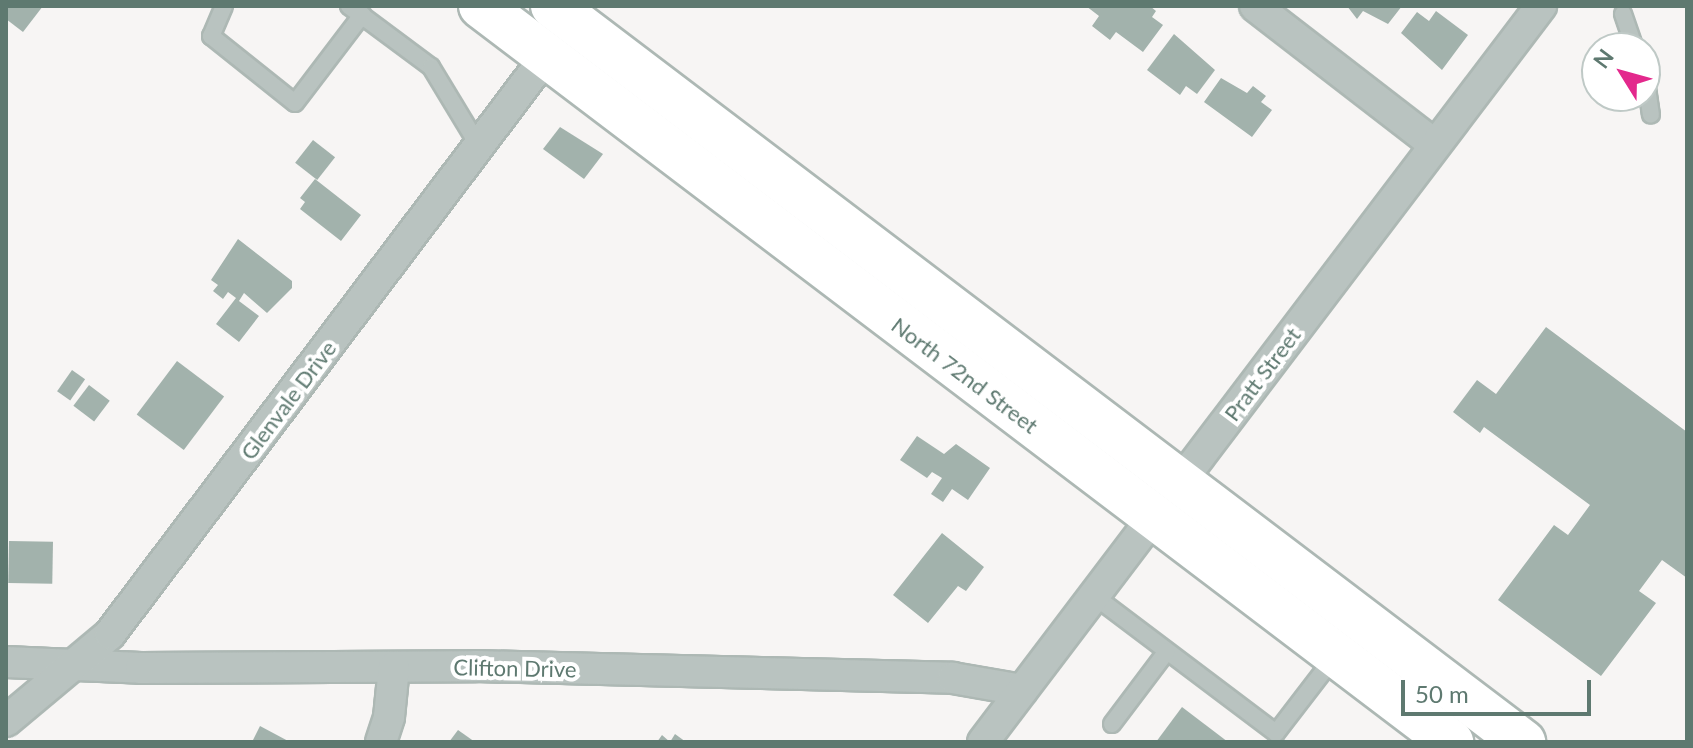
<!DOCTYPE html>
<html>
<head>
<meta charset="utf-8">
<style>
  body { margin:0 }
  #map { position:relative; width:1693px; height:748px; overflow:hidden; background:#f7f5f4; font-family:Lato,sans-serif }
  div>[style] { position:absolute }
  .building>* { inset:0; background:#a2b2ac; transform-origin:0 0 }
  .roads { filter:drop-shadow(2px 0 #adb8b4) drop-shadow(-2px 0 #adb8b4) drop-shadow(0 2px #adb8b4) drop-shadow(0 -2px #adb8b4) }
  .lane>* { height:16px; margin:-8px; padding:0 8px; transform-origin:8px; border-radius:8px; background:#b9c3c0 }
  .street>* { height:30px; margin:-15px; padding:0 15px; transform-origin:15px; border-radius:15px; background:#b9c3c0 }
  .primary>* { height:44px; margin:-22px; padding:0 22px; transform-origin:22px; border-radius:22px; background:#fff }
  span { translate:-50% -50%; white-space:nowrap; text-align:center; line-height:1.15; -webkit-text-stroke:8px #fff; paint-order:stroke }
  .street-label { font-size:22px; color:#5e7970 }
  .frame { position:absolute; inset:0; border:8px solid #5e7970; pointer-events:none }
  .north { position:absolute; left:1581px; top:32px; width:80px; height:80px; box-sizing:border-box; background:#fff; border:2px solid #bfc9c6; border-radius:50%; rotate:307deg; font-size:22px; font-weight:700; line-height:32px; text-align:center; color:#5e7970 }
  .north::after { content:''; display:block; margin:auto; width:28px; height:36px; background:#e3288c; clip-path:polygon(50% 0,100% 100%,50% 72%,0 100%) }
  .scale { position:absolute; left:1401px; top:680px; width:190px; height:36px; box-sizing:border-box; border:4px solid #5e7970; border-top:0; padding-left:10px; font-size:24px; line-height:28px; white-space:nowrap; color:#5e7970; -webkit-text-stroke:6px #fff; paint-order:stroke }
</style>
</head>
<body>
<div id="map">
  <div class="building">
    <i style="clip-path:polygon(6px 6px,43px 6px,23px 32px,6px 19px)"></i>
    <i style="clip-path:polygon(1086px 6px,1150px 6px,1156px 11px,1152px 17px,1163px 25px,1143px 52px,1116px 32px,1110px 40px,1092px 26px,1099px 16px)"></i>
    <i style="clip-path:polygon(1347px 6px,1402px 6px,1388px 24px,1363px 11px,1357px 19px)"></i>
    <i style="clip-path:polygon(1436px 11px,1468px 35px,1442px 70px,1401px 33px,1417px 12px,1429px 21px)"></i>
    <i style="clip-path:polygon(1174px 34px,1215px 70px,1197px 94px,1186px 86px,1180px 95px,1147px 70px)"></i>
    <i style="clip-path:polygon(1221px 78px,1247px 93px,1253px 86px,1266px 96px,1261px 102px,1272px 110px,1252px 137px,1204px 102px)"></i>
    <i style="clip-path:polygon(560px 127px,603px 154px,584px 179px,543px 149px)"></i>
    <i style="left:313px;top:140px;width:28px;height:29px;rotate:38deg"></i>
    <i style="clip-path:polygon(315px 179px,361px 215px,341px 241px,300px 209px,305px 202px,300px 198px)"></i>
    <i style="clip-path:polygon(238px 239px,292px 281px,292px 288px,267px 313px,244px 293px,239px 301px,259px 316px,239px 342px,216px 324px,236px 298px,228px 292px,223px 299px,213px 291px,218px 285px,211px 280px)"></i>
    <i style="clip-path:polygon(1546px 327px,1687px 432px,1687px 578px,1662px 560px,1639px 591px,1656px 603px,1601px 676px,1498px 600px,1554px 525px,1568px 535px,1590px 505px,1484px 427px,1480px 433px,1453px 412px,1477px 380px,1496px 394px)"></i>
    <i style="left:177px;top:361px;width:59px;height:67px;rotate:37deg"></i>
    <i style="left:72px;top:370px;width:16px;height:26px;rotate:35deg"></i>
    <i style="left:89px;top:385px;width:26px;height:26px;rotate:37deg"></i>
    <i style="clip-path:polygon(917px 436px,944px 454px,956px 444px,990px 468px,968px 500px,952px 489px,943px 502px,931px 494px,942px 478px,932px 472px,927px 478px,900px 460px)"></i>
    <i style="clip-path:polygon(942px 533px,984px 567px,966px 591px,958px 586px,928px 623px,893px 595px)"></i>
    <i style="left:9px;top:541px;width:44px;height:42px;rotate:1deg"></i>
    <i style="clip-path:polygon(1182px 707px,1228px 742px,1156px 742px)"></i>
    <i style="clip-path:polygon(260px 726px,290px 742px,252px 742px)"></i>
    <i style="clip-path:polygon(458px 730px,475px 742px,449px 742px)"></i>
    <i style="clip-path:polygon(675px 734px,686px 742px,657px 742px,662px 735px,670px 742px)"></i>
  </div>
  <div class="roads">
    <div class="lane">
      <i style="left:224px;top:6px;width:33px;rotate:113deg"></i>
      <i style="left:211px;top:36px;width:107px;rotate:38.6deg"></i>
      <i style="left:295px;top:103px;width:111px;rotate:-52.7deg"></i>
      <i style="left:349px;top:6px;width:102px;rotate:36.6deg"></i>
      <i style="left:431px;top:67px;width:95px;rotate:58.8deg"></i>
      <i style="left:1623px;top:14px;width:36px;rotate:71deg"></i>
      <i style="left:1645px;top:74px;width:41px;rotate:81.7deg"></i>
      <i style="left:1093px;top:595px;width:229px;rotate:37deg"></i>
      <i style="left:1276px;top:733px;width:97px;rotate:-52.5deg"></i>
      <i style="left:1112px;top:724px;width:91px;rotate:-53deg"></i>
    </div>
    <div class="street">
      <i style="left:1255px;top:6px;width:227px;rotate:37.7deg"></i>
      <i style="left:6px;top:662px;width:135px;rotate:2.5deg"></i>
      <i style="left:141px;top:668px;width:335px;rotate:-0.3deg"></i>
      <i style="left:476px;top:666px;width:477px;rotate:1.4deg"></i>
      <i style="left:953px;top:678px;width:70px;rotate:9.9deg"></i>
      <i style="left:6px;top:721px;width:136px;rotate:-39.9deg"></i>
      <i style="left:110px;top:634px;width:742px;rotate:-52.94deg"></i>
      <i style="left:381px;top:742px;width:26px;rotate:-72deg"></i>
      <i style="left:389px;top:717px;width:50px;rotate:-84.3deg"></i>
      <i style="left:983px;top:742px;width:924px;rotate:-52.83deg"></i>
    </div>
    <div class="primary">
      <i style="left:481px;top:6px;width:1218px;rotate:37.19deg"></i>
      <i style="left:553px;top:6px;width:1218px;rotate:37.19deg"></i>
    </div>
  </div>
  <div class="street-label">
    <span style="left:1262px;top:374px;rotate:-53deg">Pratt Street</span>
    <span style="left:965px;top:375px;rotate:37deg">North 72nd Street</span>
    <span style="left:288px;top:400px;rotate:-53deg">Glenvale Drive</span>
    <span style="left:515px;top:668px;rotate:1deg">Clifton Drive</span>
  </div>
  <div class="frame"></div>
  <div class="north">N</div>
  <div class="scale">50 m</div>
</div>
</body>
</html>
